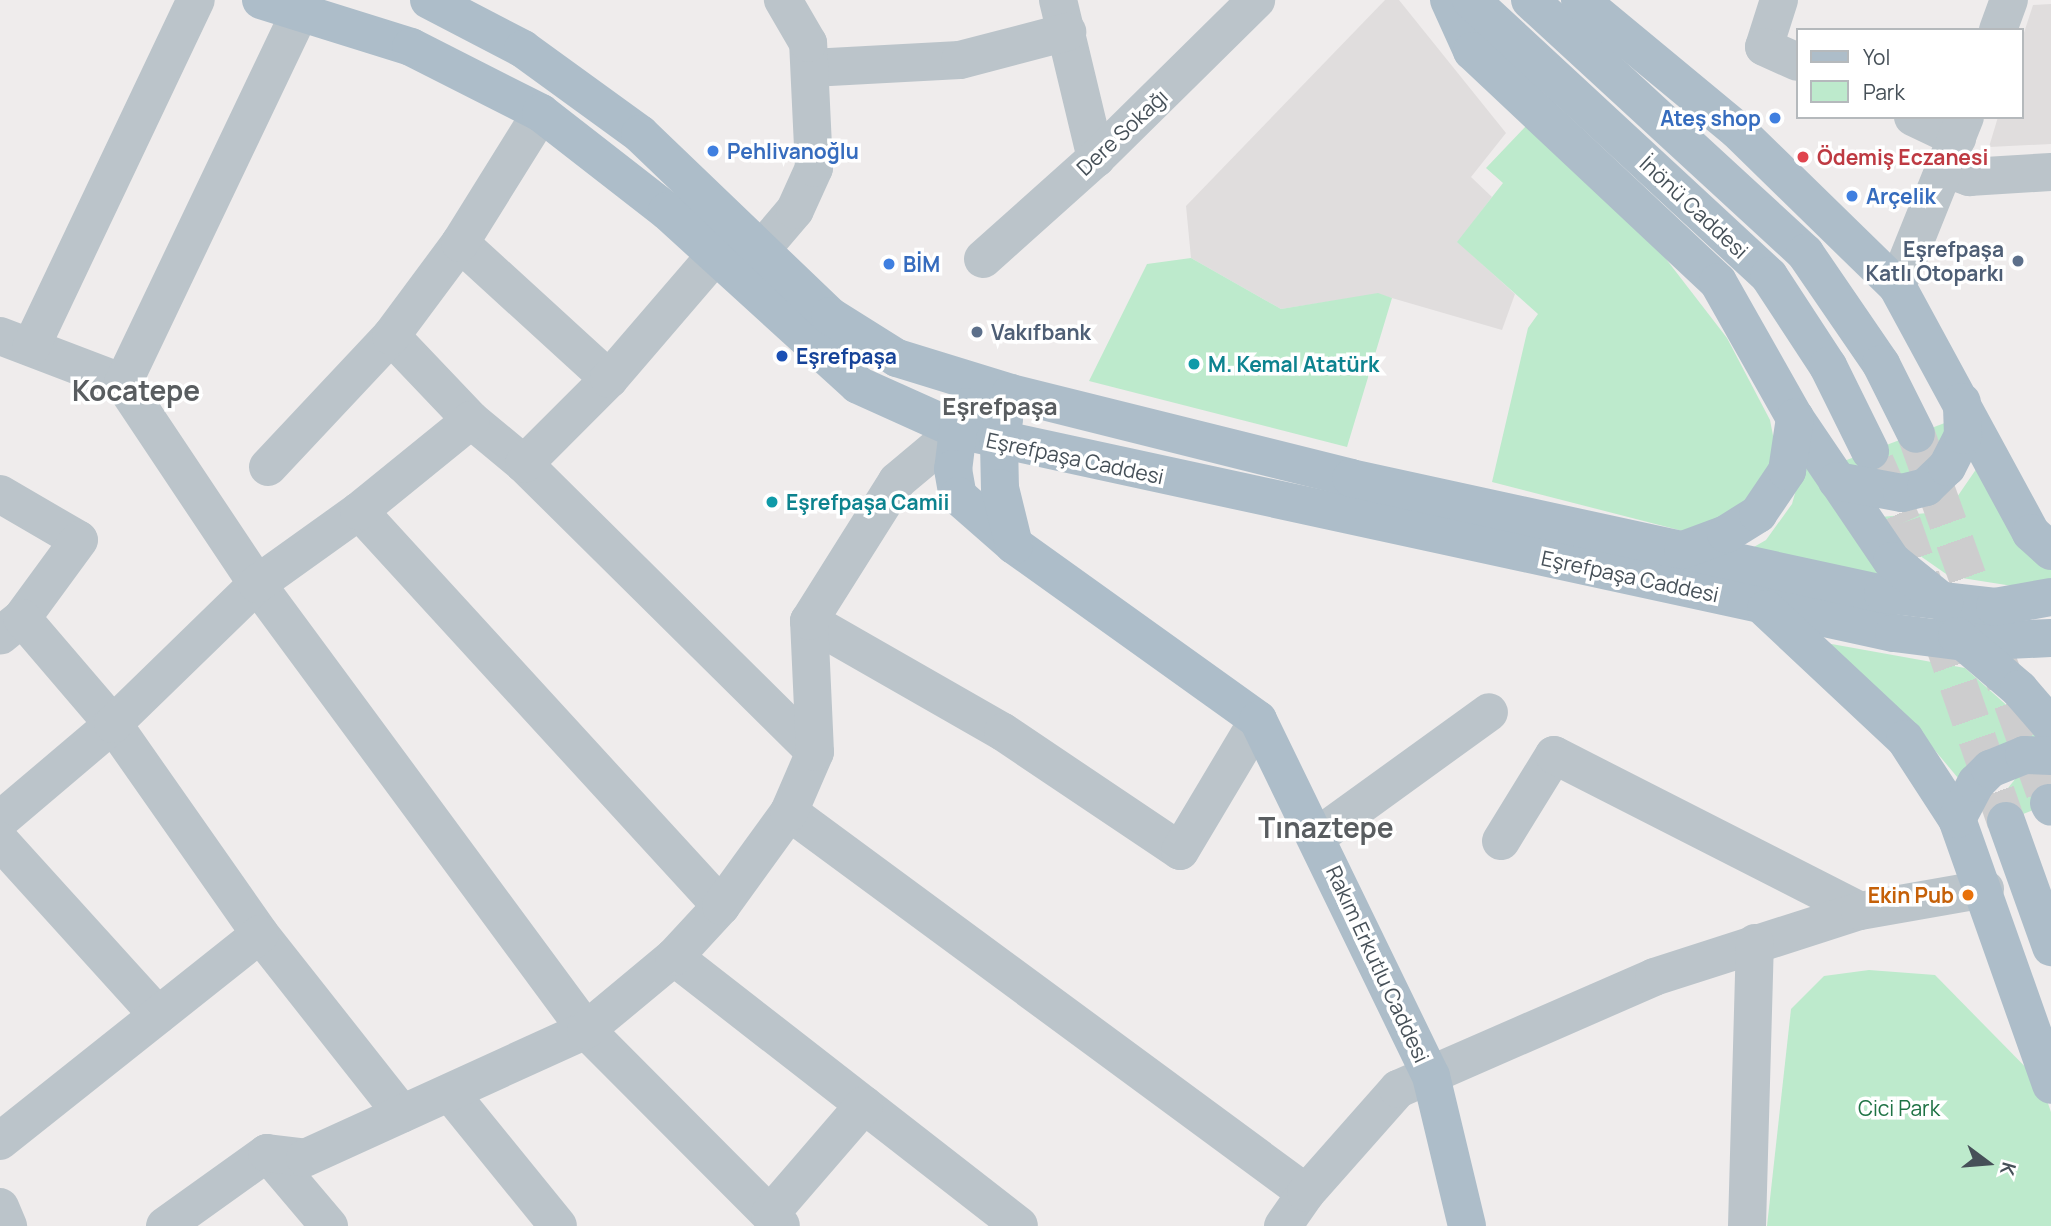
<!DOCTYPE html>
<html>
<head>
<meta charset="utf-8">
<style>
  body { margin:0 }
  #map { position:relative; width:2051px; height:1226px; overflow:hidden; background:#efecec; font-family:Manrope,sans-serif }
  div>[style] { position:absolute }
  .education>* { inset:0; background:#e0dddd }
  .green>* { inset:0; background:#bdeacc }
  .major-tunnel>* { height:38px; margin-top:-19px; transform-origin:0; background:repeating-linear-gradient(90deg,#cdcdce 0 38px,transparent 0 57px) }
  .minor>* { height:38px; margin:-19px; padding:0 19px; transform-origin:19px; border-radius:19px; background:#bbc4ca }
  .major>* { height:38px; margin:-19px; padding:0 19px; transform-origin:19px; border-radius:19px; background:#adbdc9 }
  .dots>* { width:19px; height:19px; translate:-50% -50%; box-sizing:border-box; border:4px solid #fff; border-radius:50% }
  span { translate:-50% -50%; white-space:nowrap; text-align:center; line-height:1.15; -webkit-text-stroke:7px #fff; paint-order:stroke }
  .shop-label { font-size:21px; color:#366cbe; font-weight:700 }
  .right { translate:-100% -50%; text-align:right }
  .left { translate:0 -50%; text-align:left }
  .street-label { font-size:21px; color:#465058 }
  .health-label { font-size:21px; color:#be3a42; font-weight:700 }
  .service-label { font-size:21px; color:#4e5e75; font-weight:700 }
  .transit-label { font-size:21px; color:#164399; font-weight:700 }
  .culture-label { font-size:21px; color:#0d838f; font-weight:700 }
  .food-label { font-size:21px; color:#c56008; font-weight:700 }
  .park-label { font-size:21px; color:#1e7244 }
  .quarter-label { font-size:24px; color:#595d60; font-weight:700 }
  .district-label { font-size:28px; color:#595d60; font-weight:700 }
  .legend { position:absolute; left:1796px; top:28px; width:228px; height:91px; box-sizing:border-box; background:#fff; border:2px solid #b5b9bc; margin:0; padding:9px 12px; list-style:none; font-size:21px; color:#465058 }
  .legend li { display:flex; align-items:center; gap:14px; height:35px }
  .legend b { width:35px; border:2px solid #b5b9bc }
  .north { position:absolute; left:1953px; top:1128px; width:70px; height:70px; -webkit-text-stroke:5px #fff; paint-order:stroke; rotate:106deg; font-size:19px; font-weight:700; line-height:28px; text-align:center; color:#465058 }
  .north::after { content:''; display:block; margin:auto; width:24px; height:32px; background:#465058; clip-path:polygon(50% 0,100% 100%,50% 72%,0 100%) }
</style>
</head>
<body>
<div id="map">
  <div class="education">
    <i style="clip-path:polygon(1385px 0,1399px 0,1506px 133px,1471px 177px,1492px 197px,1458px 242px,1515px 294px,1502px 330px,1378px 294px,1281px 309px,1191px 258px,1186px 206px)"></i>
    <i style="clip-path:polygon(2051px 4px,2051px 144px,1989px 147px,1998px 117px,2021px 117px,2021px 42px,2033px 5px)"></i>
  </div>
  <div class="green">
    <i style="clip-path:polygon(1526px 126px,1646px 233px,1727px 338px,1770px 420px,1778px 461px,1772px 482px,1706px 537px,1492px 482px,1528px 328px,1538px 314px,1457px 242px,1503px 183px,1486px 168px)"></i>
    <i style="clip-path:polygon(1191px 258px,1281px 309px,1378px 293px,1392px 298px,1347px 447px,1089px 381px,1147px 264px)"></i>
    <i style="clip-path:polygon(1950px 421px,1920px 481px,1871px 478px,1844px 461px)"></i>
    <i style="clip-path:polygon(1806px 454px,1907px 586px,1740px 555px,1766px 540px,1792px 504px)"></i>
    <i style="clip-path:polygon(1979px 465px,2027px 550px,2051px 570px,2051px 582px,2019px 587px,1949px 576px,1916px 553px,1880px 517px,1928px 513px,1955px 500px)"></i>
    <i style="clip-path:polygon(1826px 643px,1965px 668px,2040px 735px,1958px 778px,1912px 723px)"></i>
    <i style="clip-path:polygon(2045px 770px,2051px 771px,2051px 803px,1990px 827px,2000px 798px,2016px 778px)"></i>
    <i style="clip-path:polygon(1869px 970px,1935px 975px,2041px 1083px,2051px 1112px,2051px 1226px,1767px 1226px,1791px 1009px,1824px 976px)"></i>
  </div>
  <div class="major-tunnel">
    <i style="left:1916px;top:434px;width:392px;rotate:70.2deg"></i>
    <i style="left:1875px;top:462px;width:67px;rotate:66.1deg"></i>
    <i style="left:1902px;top:523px;width:316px;rotate:70.8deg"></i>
  </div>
  <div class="minor">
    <i style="left:1058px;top:0;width:163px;rotate:76.5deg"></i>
    <i style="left:1779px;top:0;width:49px;rotate:107.7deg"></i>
    <i style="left:1764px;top:47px;width:36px;rotate:24deg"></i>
    <i style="left:1998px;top:30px;width:32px;rotate:-70deg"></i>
    <i style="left:811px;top:68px;width:149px;rotate:-3.1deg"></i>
    <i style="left:960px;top:60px;width:111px;rotate:-14.7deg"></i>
    <i style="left:1913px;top:117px;width:49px;rotate:25.5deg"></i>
    <i style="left:1944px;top:168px;width:27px;rotate:20deg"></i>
    <i style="left:1969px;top:177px;width:82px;rotate:-3.5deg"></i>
    <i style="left:460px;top:243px;width:202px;rotate:42.4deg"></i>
    <i style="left:761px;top:250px;width:52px;rotate:-49.6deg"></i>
    <i style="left:795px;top:210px;width:46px;rotate:-65.7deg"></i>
    <i style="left:814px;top:168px;width:125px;rotate:-92.7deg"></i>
    <i style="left:808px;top:43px;width:50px;rotate:-120.2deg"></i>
    <i style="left:983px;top:259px;width:152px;rotate:-41.8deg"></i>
    <i style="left:1096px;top:158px;width:225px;rotate:-44.6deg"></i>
    <i style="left:1897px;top:286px;width:182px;rotate:-68.1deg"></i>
    <i style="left:0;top:336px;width:132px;rotate:20.9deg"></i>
    <i style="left:123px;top:383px;width:242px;rotate:56.3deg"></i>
    <i style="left:257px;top:584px;width:554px;rotate:53.58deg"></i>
    <i style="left:586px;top:1030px;width:276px;rotate:45.1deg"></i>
    <i style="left:391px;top:336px;width:116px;rotate:46.4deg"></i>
    <i style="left:471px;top:420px;width:69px;rotate:39.7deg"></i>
    <i style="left:524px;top:464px;width:409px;rotate:44.7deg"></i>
    <i style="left:31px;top:347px;width:384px;rotate:-64.6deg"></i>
    <i style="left:123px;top:383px;width:413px;rotate:-64.5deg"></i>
    <i style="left:524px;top:464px;width:120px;rotate:-45deg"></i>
    <i style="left:609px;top:379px;width:161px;rotate:-49.3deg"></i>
    <i style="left:268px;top:467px;width:180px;rotate:-46.8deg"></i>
    <i style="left:391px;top:336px;width:116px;rotate:-53.4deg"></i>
    <i style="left:460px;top:243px;width:153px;rotate:-58.1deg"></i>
    <i style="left:0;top:494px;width:91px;rotate:30.2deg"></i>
    <i style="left:79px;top:540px;width:97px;rotate:126.2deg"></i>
    <i style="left:22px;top:618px;width:28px;rotate:141deg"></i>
    <i style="left:359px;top:511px;width:536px;rotate:47.5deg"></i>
    <i style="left:22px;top:618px;width:140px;rotate:49.4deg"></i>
    <i style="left:113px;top:724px;width:256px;rotate:55deg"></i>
    <i style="left:260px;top:934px;width:229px;rotate:51.7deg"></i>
    <i style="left:809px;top:621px;width:224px;rotate:29.8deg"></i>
    <i style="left:1003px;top:732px;width:213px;rotate:33.9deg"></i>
    <i style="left:1180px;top:851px;width:152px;rotate:-59.2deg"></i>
    <i style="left:789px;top:812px;width:642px;rotate:36.39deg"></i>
    <i style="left:0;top:820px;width:148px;rotate:-40.3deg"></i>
    <i style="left:113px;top:724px;width:201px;rotate:-44.2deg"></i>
    <i style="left:257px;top:584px;width:125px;rotate:-35.6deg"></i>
    <i style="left:359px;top:511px;width:144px;rotate:-39.1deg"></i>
    <i style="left:1318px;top:836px;width:211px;rotate:-35.9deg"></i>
    <i style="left:0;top:841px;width:235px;rotate:47.8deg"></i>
    <i style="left:1501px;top:841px;width:101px;rotate:-58.4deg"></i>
    <i style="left:1554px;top:755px;width:343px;rotate:27deg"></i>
    <i style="left:674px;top:957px;width:437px;rotate:37.9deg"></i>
    <i style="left:450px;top:1093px;width:171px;rotate:50.9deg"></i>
    <i style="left:0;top:1141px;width:332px;rotate:-38.5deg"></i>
    <i style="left:267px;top:1153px;width:96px;rotate:49.7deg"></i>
    <i style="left:0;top:1207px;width:21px;rotate:67deg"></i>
    <i style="left:770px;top:1214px;width:144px;rotate:-49.2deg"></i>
    <i style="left:165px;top:1226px;width:125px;rotate:-35.6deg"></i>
    <i style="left:267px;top:1153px;width:38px;rotate:7deg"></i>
    <i style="left:305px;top:1158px;width:309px;rotate:-24.5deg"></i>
    <i style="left:586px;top:1030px;width:114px;rotate:-39.7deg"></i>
    <i style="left:674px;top:957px;width:69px;rotate:-47.3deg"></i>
    <i style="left:721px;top:906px;width:116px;rotate:-54.1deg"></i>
    <i style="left:789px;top:812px;width:65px;rotate:-66.6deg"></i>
    <i style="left:815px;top:752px;width:131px;rotate:-92.6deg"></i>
    <i style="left:809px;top:621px;width:165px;rotate:-57.8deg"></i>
    <i style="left:897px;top:481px;width:80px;rotate:-39.9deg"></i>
    <i style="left:1283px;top:1226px;width:40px;rotate:-55.1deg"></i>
    <i style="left:1306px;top:1193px;width:139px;rotate:-48.5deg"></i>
    <i style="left:1398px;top:1089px;width:279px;rotate:-23.6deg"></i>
    <i style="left:1654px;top:977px;width:216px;rotate:-17.8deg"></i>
    <i style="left:1860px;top:911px;width:127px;rotate:-10deg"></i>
    <i style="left:1747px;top:1226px;width:283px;rotate:-88.4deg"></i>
  </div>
  <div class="major">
    <i style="left:261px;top:0;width:157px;rotate:17.4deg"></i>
    <i style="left:411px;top:47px;width:146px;rotate:26.9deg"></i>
    <i style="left:541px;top:113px;width:160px;rotate:37.9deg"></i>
    <i style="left:667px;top:211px;width:258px;rotate:42.3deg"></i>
    <i style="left:858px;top:385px;width:110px;rotate:24.2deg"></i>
    <i style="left:958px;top:430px;width:958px;rotate:12.24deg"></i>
    <i style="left:1894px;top:633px;width:73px;rotate:7.1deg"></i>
    <i style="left:1966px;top:642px;width:85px;rotate:-2.7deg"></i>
    <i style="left:429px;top:0;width:106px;rotate:27.5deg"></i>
    <i style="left:523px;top:49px;width:145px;rotate:36deg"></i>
    <i style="left:640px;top:134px;width:263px;rotate:43.8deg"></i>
    <i style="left:830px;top:316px;width:79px;rotate:32.1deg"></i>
    <i style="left:897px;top:358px;width:119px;rotate:17.1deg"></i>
    <i style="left:1011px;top:393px;width:350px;rotate:14deg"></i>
    <i style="left:1351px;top:478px;width:544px;rotate:12.3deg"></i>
    <i style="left:1883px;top:594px;width:113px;rotate:6.6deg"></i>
    <i style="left:1995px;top:607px;width:57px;rotate:-10.1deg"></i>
    <i style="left:1449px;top:0;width:56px;rotate:65.7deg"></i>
    <i style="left:1472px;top:51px;width:337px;rotate:43.2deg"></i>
    <i style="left:1718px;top:282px;width:156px;rotate:60.5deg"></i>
    <i style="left:1795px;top:418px;width:173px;rotate:55.9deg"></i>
    <i style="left:1892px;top:561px;width:67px;rotate:38.9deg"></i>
    <i style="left:1471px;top:0;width:406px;rotate:42.8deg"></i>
    <i style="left:1769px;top:276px;width:108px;rotate:56.8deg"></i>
    <i style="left:1828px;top:366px;width:95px;rotate:63.7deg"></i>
    <i style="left:1530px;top:0;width:374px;rotate:42.6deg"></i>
    <i style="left:1805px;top:253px;width:135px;rotate:55.6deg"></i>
    <i style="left:1881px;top:364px;width:78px;rotate:63.4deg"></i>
    <i style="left:1580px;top:0;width:204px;rotate:39.6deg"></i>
    <i style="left:1737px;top:130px;width:223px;rotate:44.3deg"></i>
    <i style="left:1897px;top:286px;width:281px;rotate:61.5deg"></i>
    <i style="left:2031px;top:533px;width:27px;rotate:42deg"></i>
    <i style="left:967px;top:407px;width:25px;rotate:111deg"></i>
    <i style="left:958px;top:430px;width:39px;rotate:97deg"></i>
    <i style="left:953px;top:469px;width:27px;rotate:80deg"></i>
    <i style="left:958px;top:496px;width:74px;rotate:41.2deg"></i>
    <i style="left:1014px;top:545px;width:300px;rotate:35.6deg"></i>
    <i style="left:1258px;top:720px;width:396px;rotate:64.1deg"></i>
    <i style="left:1431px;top:1076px;width:154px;rotate:76.5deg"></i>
    <i style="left:1004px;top:420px;width:23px;rotate:103deg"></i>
    <i style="left:999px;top:442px;width:46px;rotate:88.8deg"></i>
    <i style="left:1000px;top:488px;width:59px;rotate:76.2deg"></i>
    <i style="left:1837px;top:481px;width:66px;rotate:10.5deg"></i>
    <i style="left:1902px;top:493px;width:25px;rotate:-14deg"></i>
    <i style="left:1926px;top:487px;width:29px;rotate:-44deg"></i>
    <i style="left:1947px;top:467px;width:36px;rotate:-63deg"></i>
    <i style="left:1963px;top:435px;width:33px;rotate:-92deg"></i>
    <i style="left:1683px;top:550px;width:46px;rotate:-20.4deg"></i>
    <i style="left:1726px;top:534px;width:38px;rotate:-32deg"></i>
    <i style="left:1758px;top:514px;width:52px;rotate:-56deg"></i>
    <i style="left:1787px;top:471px;width:54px;rotate:-81.4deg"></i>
    <i style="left:1766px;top:609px;width:190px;rotate:43.1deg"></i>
    <i style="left:1905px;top:739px;width:95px;rotate:57deg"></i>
    <i style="left:1957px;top:819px;width:282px;rotate:70.5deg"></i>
    <i style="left:1957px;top:636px;width:82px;rotate:40.5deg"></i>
    <i style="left:2019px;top:689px;width:49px;rotate:49.1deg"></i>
    <i style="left:2049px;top:803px;width:4px;rotate:63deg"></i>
    <i style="left:1957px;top:819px;width:41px;rotate:-62.2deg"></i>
    <i style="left:1976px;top:783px;width:20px;rotate:-45deg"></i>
    <i style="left:1990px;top:769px;width:37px;rotate:-22deg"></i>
    <i style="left:2024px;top:755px;width:27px;rotate:2deg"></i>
    <i style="left:2006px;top:821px;width:134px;rotate:70.3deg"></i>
  </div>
  <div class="dots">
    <i style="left:1775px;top:118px;background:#3f7fe0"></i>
    <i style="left:713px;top:151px;background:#3f7fe0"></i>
    <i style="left:1803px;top:157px;background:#e0444e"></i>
    <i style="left:1852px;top:196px;background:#3f7fe0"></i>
    <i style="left:2018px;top:261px;background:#5c6f8a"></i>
    <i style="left:889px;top:264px;background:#3f7fe0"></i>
    <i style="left:977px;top:332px;background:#5c6f8a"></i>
    <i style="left:782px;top:356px;background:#1a4fb4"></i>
    <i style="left:1194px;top:364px;background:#0f9aa8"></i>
    <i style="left:772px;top:502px;background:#0f9aa8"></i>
    <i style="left:1968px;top:895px;background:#e8710a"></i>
  </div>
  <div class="shop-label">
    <span class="right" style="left:1761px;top:118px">Ateş shop</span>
    <span class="left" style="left:727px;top:151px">Pehlivanoğlu</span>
    <span class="left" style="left:1866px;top:196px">Arçelik</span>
    <span class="left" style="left:903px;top:264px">BİM</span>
  </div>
  <div class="street-label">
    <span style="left:1122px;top:132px;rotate:-43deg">Dere Sokağı</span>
    <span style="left:1694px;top:207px;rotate:43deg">İnönü Caddesi</span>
    <span style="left:1075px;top:458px;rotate:12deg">Eşrefpaşa Caddesi</span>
    <span style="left:1630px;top:576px;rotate:12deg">Eşrefpaşa Caddesi</span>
    <span style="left:1378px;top:964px;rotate:65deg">Rakım Erkutlu Caddesi</span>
  </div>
  <div class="health-label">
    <span class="left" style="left:1817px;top:157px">Ödemiş Eczanesi</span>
  </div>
  <div class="service-label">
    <span class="right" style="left:2004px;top:261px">Eşrefpaşa<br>Katlı Otoparkı</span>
    <span class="left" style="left:991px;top:332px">Vakıfbank</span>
  </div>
  <div class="transit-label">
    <span class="left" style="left:796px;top:356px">Eşrefpaşa</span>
  </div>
  <div class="culture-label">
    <span class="left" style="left:1208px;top:364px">M. Kemal Atatürk</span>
    <span class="left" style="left:786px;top:502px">Eşrefpaşa Camii</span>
  </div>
  <div class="food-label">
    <span class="right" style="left:1954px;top:895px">Ekin Pub</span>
  </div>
  <div class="park-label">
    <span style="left:1899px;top:1108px">Cici Park</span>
  </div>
  <div class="quarter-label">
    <span style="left:1000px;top:406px">Eşrefpaşa</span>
  </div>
  <div class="district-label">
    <span style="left:136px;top:390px">Kocatepe</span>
    <span style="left:1326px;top:827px">Tınaztepe</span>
  </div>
  <ul class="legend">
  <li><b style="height:9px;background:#adbdc9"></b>Yol</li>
  <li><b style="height:19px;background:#bdeacc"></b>Park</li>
  </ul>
  <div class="north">K</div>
</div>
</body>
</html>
